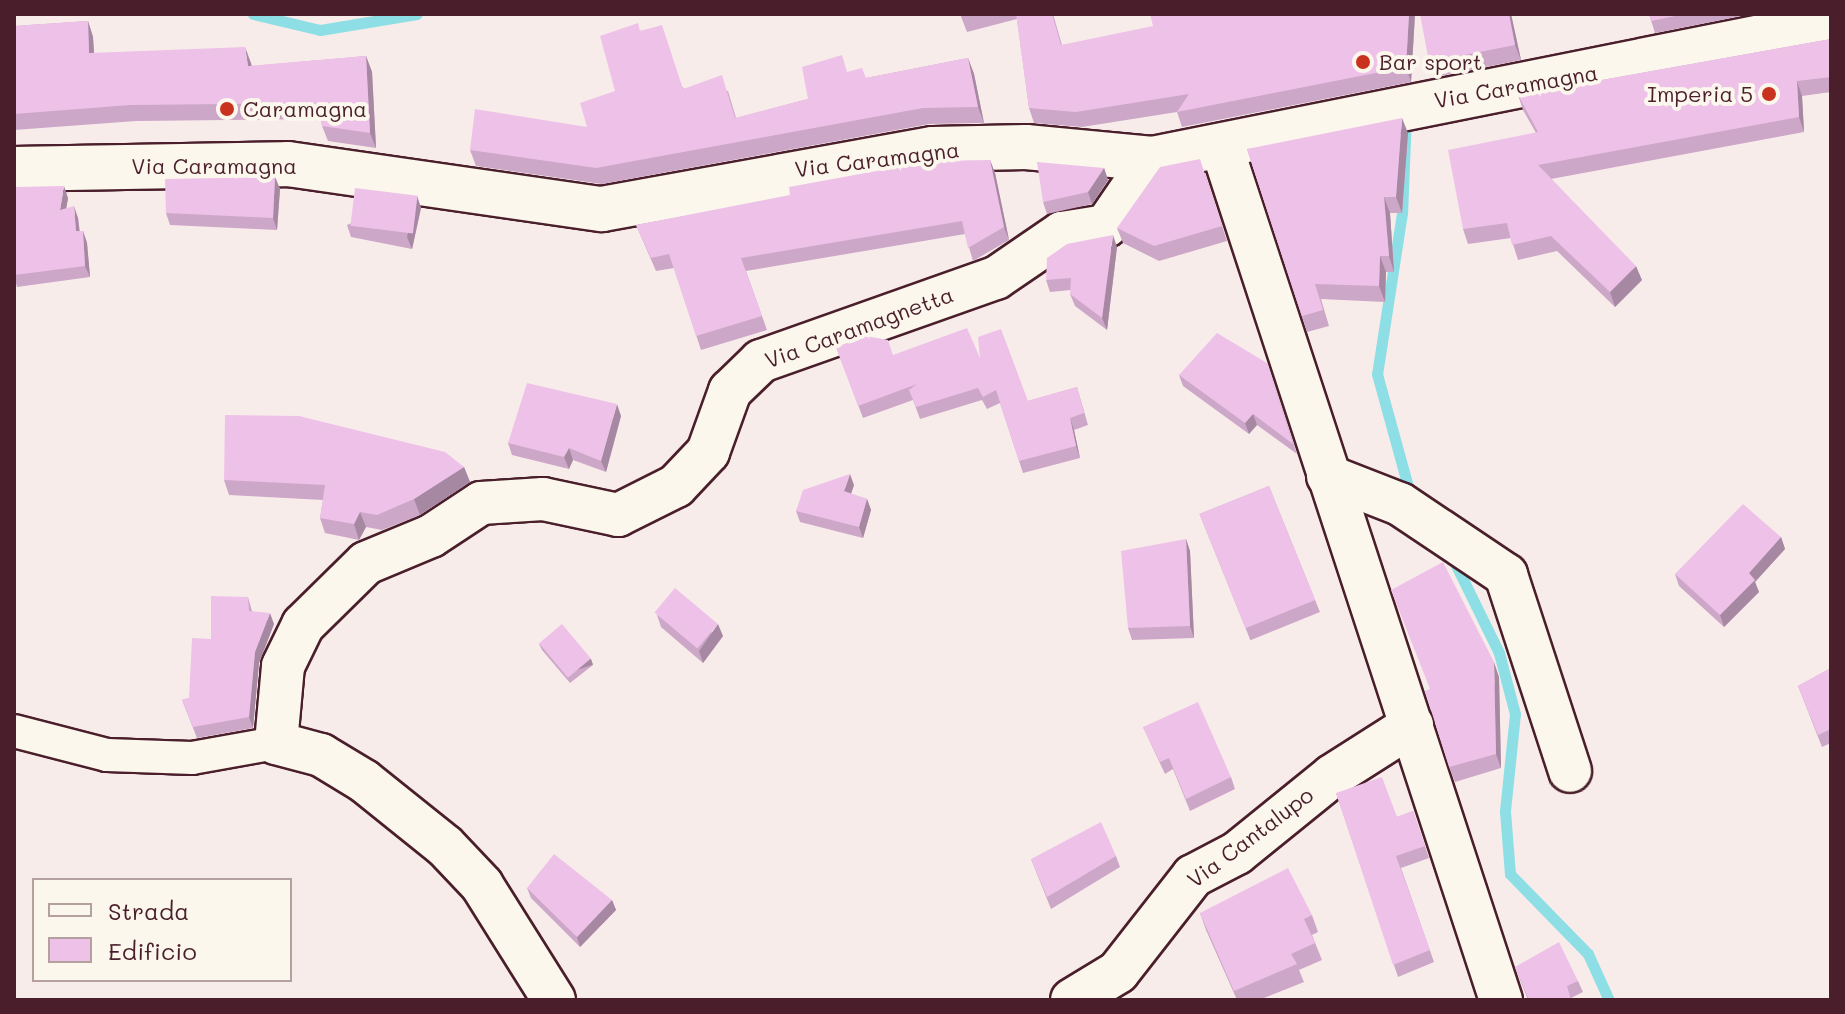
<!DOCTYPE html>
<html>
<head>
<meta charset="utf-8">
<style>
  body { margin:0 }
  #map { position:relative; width:1845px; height:1014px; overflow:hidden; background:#f8eceb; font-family:Mali,sans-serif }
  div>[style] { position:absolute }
  .stream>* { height:11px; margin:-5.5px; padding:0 5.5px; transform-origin:5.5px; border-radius:5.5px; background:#8ddfe5 }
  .roads { filter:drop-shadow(2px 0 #4a1f2b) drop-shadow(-2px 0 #4a1f2b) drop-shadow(0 2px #4a1f2b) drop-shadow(0 -2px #4a1f2b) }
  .pedestrian>* { height:32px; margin:-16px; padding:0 16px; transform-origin:16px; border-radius:16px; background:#fbf7ec }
  .minor>* { height:42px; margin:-21px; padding:0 21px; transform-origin:21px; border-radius:21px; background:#fbf7ec }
  .tertiary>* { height:44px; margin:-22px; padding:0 22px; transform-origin:22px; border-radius:22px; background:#fbf7ec }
  .wall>* { inset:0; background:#cda7c8; transform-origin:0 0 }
  .shaded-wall>* { inset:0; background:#a788a2; transform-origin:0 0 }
  .building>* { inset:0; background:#eec2e8; transform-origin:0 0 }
  .dots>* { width:22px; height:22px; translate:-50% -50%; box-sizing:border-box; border:4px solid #fbf7ec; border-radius:50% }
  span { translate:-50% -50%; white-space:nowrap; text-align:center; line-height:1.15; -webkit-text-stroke:8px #fbf7ec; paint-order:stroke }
  .poi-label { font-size:22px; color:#4a1f2b }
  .left { translate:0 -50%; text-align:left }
  .right { translate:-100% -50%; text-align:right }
  .street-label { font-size:22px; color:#4a1f2b }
  .frame { position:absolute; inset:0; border:16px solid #4a1f2b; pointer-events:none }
  .legend { position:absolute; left:32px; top:878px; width:260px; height:104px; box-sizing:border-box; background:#fbf7ec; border:2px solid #b4a19f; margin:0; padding:10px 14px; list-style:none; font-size:24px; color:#4a1f2b }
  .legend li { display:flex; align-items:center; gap:16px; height:40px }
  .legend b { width:40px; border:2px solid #b4a19f }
</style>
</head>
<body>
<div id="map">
  <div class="stream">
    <i style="left:253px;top:14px;width:69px;rotate:13.4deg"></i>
    <i style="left:320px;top:30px;width:98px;rotate:-9.4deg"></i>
    <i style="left:1406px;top:115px;width:98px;rotate:92.3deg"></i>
    <i style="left:1402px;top:213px;width:163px;rotate:98.8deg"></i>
    <i style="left:1377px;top:374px;width:124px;rotate:74.6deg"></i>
    <i style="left:1453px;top:559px;width:105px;rotate:63.9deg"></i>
    <i style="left:1499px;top:653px;width:63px;rotate:75.3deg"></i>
    <i style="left:1515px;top:714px;width:98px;rotate:95.9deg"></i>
    <i style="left:1505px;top:811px;width:63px;rotate:85.5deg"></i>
    <i style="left:1510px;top:874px;width:112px;rotate:45.7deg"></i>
    <i style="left:1588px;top:954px;width:51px;rotate:65.5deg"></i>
  </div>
  <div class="roads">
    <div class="pedestrian">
      <i style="left:14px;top:731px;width:96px;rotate:14.5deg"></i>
      <i style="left:107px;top:755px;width:85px;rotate:2deg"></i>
      <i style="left:192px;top:758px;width:85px;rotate:-10.1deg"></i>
    </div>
    <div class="minor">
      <i style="left:1221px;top:145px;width:900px;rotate:71.87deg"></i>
      <i style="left:1328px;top:476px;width:77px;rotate:21.3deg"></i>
      <i style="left:1400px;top:504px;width:128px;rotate:33.8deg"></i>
      <i style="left:1506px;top:575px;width:206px;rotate:71.9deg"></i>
      <i style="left:554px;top:1000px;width:136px;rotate:-122.1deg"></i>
      <i style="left:482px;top:885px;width:54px;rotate:-133.5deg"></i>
      <i style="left:445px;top:846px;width:104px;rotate:-141.3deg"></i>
      <i style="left:364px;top:781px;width:50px;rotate:-148.8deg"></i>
      <i style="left:321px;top:755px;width:47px;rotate:-165.1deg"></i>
      <i style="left:276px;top:743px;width:77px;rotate:-84.8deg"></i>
      <i style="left:283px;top:666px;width:46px;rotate:-64deg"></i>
      <i style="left:303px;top:625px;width:88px;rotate:-44.5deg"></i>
      <i style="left:366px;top:563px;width:70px;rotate:-22.6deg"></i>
      <i style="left:431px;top:536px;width:60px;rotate:-33.4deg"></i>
      <i style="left:481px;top:503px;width:62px;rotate:-3.7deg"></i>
      <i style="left:543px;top:499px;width:77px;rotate:12deg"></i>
      <i style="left:618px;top:515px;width:65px;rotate:-26.6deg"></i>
      <i style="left:676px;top:486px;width:47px;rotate:-46.7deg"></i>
      <i style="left:708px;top:452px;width:65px;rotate:-70.2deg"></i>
      <i style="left:730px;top:391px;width:43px;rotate:-44.1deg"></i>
      <i style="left:761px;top:361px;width:249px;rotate:-19.5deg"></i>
      <i style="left:996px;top:278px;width:80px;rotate:-34.3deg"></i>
      <i style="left:1062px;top:233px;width:45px;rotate:-9deg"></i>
      <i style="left:1106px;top:226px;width:81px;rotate:-55.5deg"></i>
      <i style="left:1072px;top:1000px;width:54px;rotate:-31.3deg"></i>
      <i style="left:1118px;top:972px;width:122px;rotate:-52deg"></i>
      <i style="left:1193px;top:876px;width:50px;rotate:-27.6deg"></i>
      <i style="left:1237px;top:853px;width:122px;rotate:-39deg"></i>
      <i style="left:1332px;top:776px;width:95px;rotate:-32.5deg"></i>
    </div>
    <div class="tertiary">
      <i style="left:14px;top:169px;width:274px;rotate:-1deg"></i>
      <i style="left:288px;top:164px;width:317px;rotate:8.2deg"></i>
      <i style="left:602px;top:209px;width:336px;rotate:-10.3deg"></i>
      <i style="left:933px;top:149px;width:93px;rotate:-1.2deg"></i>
      <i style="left:1026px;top:147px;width:127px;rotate:5.4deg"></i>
      <i style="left:1152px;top:159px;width:631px;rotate:-11.33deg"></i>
      <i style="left:1771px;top:35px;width:60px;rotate:-3.8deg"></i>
    </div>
  </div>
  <div class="wall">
    <i style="clip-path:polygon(960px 14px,1053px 14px,1062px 45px,1415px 14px,1411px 82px,1182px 127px,1177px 112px,1082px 127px,1034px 123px,1029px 108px,1017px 19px,967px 32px)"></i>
    <i style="clip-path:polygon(1511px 14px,1521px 60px,1435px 77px,1429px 62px)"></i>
    <i style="clip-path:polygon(1649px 14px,1741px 14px,1741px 16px,1655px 33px)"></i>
    <i style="clip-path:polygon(88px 21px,93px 37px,94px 53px,251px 63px,252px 66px,366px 56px,372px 72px,376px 148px,328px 141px,322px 126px,321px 119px,136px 121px,14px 130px,14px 26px)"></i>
    <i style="clip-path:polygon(640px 30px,684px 89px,728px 91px,736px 118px,808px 99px,848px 72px,866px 78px,968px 58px,974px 74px,984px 123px,929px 124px,602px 184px,476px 166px,470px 150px,587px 127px,615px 91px)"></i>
    <i style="clip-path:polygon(1831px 39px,1831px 92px,1802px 96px,1804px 132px,1551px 179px,1642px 280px,1615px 307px,1557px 251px,1518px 260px,1511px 238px,1468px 244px,1463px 229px,1536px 133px,1523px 110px,1518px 95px)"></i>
    <i style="clip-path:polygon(1408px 133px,1402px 213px,1390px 213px,1394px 272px,1386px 272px,1385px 302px,1321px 299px,1329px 326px,1307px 332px,1247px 149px)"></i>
    <i style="clip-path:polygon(990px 160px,995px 173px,1009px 240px,973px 261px,965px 234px,746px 271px,767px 330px,701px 350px,674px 268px,656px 271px,636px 225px)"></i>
    <i style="clip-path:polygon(1104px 168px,1108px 180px,1092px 204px,1047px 214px,1043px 202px)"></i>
    <i style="clip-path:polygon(1205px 174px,1227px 241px,1159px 261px,1123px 243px,1117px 228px)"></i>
    <i style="clip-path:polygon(275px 177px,280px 189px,277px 230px,170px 225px,166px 213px)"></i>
    <i style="clip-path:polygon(417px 196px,421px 208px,412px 249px,351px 237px,347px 225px)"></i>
    <i style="clip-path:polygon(68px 198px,66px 208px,78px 218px,80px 231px,83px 231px,87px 243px,90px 277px,17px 287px,14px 275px)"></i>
    <i style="clip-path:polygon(1117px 247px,1107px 330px,1075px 306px,1070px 294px,1071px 290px,1050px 292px,1046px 280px)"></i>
    <i style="clip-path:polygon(836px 347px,893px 355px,980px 358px,1028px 401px,1077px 387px,1088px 425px,1074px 430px,1080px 458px,1023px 473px,1000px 403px,987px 409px,982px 400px,920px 419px,913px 400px,863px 418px)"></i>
    <i style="clip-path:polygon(1267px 363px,1297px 454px,1257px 425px,1249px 434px,1183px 386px,1179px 375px)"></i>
    <i style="clip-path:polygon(621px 416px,606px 472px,573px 460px,569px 469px,512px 455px,508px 443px)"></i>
    <i style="clip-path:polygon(464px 467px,470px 482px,420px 515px,382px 530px,366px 527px,359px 540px,325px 533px,320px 518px,323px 500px,229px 495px,224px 480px)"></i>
    <i style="clip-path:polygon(854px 485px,851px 494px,867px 499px,871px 510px,863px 538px,800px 522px,796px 511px)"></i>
    <i style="left:1269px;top:486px;width:136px;height:75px;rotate:68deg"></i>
    <i style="clip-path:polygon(1781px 537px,1785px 549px,1755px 582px,1759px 592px,1724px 627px,1679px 586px,1675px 574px)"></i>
    <i style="clip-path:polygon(1186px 539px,1190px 551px,1194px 638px,1132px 640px,1128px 628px)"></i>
    <i style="clip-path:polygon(248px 597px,252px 611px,274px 624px,259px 663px,253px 728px,197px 738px,182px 700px,189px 698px,211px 639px)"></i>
    <i style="clip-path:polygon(657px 615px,723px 636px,703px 663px,661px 627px)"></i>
    <i style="clip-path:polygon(539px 644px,591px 659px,593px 665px,570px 683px,542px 650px)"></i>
    <i style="clip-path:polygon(1831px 668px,1831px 743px,1822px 747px,1798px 686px)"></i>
    <i style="clip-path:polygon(1499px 677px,1501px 768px,1455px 782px,1449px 767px)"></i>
    <i style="clip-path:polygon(1143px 727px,1231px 777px,1235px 789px,1190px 811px,1173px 769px,1165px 774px)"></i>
    <i style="clip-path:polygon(1336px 793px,1397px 817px,1413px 811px,1429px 858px,1401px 868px,1434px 962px,1398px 977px)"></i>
    <i style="clip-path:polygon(1116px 856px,1120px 867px,1051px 909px,1031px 859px)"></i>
    <i style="clip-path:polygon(527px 888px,612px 900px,616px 910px,580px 947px,531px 898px)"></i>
    <i style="clip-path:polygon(1200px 913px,1312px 915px,1318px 932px,1312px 935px,1322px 960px,1299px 970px,1304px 982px,1259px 1000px,1237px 1000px,1206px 930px)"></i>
    <i style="clip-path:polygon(1515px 967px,1578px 981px,1583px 992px,1571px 998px,1572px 1000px,1528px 1000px)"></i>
  </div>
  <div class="shaded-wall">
    <i style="clip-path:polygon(1409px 14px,1415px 14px,1411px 82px,1406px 67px)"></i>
    <i style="clip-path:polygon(1509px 14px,1511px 14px,1521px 60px,1515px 45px)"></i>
    <i style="clip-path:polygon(88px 21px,93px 37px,95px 69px,89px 53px)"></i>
    <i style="clip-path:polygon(245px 47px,251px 63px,254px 82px,248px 66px)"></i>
    <i style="clip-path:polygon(366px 56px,372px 72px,376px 148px,370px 133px)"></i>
    <i style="clip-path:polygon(968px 58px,974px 74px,984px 123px,978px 107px)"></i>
    <i style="clip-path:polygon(1797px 81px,1802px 96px,1804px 132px,1799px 117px)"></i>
    <i style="clip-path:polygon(1402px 118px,1408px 133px,1402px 213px,1396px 197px)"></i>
    <i style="clip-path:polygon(990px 160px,995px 173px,1009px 240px,1004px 227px)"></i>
    <i style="clip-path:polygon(1104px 168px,1108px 180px,1092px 204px,1088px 192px)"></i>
    <i style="clip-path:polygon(275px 177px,280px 189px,277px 230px,273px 218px)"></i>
    <i style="clip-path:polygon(64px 186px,68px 198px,64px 222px,60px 210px)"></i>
    <i style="clip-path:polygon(417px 196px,421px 208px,412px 249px,407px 237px)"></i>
    <i style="clip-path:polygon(1384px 197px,1390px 213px,1394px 272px,1389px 256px)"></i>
    <i style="clip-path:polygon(74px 206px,78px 218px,80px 243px,76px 231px)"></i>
    <i style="clip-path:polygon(83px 231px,87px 243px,90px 277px,85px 266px)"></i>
    <i style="clip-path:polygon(1113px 235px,1117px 247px,1107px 330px,1102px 318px)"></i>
    <i style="clip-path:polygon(1380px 256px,1386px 272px,1385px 302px,1379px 286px)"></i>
    <i style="clip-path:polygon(1636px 266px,1642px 280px,1615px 307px,1610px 292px)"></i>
    <i style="clip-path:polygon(617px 404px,621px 416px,606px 472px,601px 461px)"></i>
    <i style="clip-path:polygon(1253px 414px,1257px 425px,1249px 434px,1245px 423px)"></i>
    <i style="clip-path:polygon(1070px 418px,1074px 430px,1080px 458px,1076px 446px)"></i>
    <i style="clip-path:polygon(569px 448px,573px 460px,569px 469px,564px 457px)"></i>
    <i style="clip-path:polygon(464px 467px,470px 482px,420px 515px,414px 499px)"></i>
    <i style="clip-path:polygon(850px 474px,854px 485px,848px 502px,844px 491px)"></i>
    <i style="clip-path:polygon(867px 499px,871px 510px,863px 538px,859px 527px)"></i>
    <i style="clip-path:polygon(360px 512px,366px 527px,359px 540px,354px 524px)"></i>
    <i style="clip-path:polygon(1781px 537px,1785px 549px,1755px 582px,1759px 592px,1724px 627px,1720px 615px,1749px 573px)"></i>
    <i style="clip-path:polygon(1186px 539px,1190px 551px,1194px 638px,1190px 626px)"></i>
    <i style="clip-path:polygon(270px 613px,274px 624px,259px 663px,253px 728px,249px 717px,255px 652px)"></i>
    <i style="clip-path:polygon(718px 624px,723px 636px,703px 663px,699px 651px)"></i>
    <i style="left:591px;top:659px;width:6px;height:29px;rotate:72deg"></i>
    <i style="clip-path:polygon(1494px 662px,1499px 677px,1501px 768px,1496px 754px)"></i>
    <i style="clip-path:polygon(612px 900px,616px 910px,580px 947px,577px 937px)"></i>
  </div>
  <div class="building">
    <i style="clip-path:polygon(1016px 14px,1052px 14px,1061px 45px,1153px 26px,1150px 14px,1409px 14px,1406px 67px,1177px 112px,1189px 94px,1076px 112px,1029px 108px)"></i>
    <i style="clip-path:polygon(1420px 14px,1509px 14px,1515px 45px,1429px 62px)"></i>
    <i style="clip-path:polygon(1649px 14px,1685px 14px,1651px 21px)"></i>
    <i style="clip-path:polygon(88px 21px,89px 53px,245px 47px,248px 66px,366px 56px,370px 133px,322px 126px,319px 103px,130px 105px,14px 114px,14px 26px)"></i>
    <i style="clip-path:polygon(638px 23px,640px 31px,662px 25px,683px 89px,722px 75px,735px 118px,808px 99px,802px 67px,842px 55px,847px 72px,862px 68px,866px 78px,968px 58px,978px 107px,923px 108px,596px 168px,470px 150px,475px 109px,587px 127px,580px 103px,615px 91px,600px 36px)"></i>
    <i style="clip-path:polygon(1831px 39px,1831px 77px,1797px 81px,1799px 117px,1538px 165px,1636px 266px,1610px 292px,1551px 236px,1512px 245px,1507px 223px,1463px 229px,1448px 150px,1538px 132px,1518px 95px)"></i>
    <i style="clip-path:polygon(1402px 118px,1396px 197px,1384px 197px,1389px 256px,1380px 256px,1379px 286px,1315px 284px,1323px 310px,1302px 316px,1247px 149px)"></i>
    <i style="clip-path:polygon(1200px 159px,1222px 226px,1154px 246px,1117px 228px,1160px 167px)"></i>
    <i style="clip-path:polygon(990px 160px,1004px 227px,968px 248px,962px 221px,741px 258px,762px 316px,696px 336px,669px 254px,651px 258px,636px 225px,790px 195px,789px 187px,931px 161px)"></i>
    <i style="clip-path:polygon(1037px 162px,1104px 168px,1088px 192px,1043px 202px)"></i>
    <i style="clip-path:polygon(275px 177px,273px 218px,166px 213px,165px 179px)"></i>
    <i style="clip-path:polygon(64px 186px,60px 210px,74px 206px,76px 231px,83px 231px,85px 266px,14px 275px,14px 187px)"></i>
    <i style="left:355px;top:188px;width:63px;height:38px;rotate:7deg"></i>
    <i style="clip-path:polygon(1113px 235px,1102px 318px,1070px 294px,1071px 278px,1046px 280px,1047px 258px,1067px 244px)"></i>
    <i style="clip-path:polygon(967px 328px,980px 358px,978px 337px,1001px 329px,1028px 401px,1077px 387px,1084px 413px,1070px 418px,1076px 446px,1019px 461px,996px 390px,983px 397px,978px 388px,916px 407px,909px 390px,917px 384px,858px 406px,836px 347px,866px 336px,888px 340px,893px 355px)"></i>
    <i style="clip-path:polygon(1217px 333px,1267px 363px,1293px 444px,1253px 414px,1245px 423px,1179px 375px)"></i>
    <i style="clip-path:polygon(527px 383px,617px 404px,601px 461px,569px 448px,564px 457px,508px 443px)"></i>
    <i style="clip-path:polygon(225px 415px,299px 416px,445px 452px,464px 467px,414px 499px,377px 515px,360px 512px,354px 524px,320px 518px,325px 485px,224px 480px)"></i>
    <i style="clip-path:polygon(850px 474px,844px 491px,867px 499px,859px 527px,796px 511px,803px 490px)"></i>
    <i style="left:1269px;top:486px;width:123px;height:75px;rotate:68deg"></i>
    <i style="clip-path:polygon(1743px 504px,1781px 537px,1749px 573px,1755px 580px,1720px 615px,1675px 574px)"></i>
    <i style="clip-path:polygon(1186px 539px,1190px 626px,1128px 628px,1121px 551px)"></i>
    <i style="clip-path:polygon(1443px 562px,1494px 662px,1496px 754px,1449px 767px,1425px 691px,1430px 689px,1391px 590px)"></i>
    <i style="left:675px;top:588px;width:56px;height:32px;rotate:40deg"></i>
    <i style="clip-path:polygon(211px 596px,248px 597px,249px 611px,270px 613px,255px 652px,249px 717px,193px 727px,182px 700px,189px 698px,192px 638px,211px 639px)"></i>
    <i style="left:562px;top:624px;width:45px;height:30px;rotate:50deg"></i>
    <i style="clip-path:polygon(1831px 668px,1831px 729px,1818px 735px,1798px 686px)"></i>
    <i style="clip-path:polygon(1198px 702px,1231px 777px,1186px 799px,1169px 758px,1160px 762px,1143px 727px)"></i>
    <i style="clip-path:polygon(1382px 777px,1397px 817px,1413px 811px,1425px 846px,1396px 856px,1430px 950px,1393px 965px,1336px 793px)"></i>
    <i style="clip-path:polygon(1101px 822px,1116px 856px,1047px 897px,1031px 859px)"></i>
    <i style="clip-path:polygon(554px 854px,612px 900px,577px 937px,527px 888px)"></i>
    <i style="clip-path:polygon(1288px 868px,1312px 915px,1304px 919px,1315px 943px,1291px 954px,1297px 964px,1234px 991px,1200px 913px)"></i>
    <i style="clip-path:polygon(1559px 942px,1578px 981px,1567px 986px,1571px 1000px,1529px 1000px,1515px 967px)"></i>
  </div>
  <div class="dots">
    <i style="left:1363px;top:62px;background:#c8321e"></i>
    <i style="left:1769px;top:94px;background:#c8321e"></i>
    <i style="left:227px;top:109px;background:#c8321e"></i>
  </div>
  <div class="poi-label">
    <span class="left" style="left:1379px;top:62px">Bar sport</span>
    <span class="right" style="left:1753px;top:94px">Imperia 5</span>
    <span class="left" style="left:243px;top:109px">Caramagna</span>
  </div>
  <div class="street-label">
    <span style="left:1516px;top:86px;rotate:-10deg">Via Caramagna</span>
    <span style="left:877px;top:159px;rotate:-7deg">Via Caramagna</span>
    <span style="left:214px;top:166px">Via Caramagna</span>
    <span style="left:859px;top:327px;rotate:-20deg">Via Caramagnetta</span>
    <span style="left:1250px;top:837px;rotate:-37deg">Via Cantalupo</span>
  </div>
  <div class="frame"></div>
  <ul class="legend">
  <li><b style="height:10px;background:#fbf7ec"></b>Strada</li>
  <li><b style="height:22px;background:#eec2e8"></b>Edificio</li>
  </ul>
</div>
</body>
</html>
